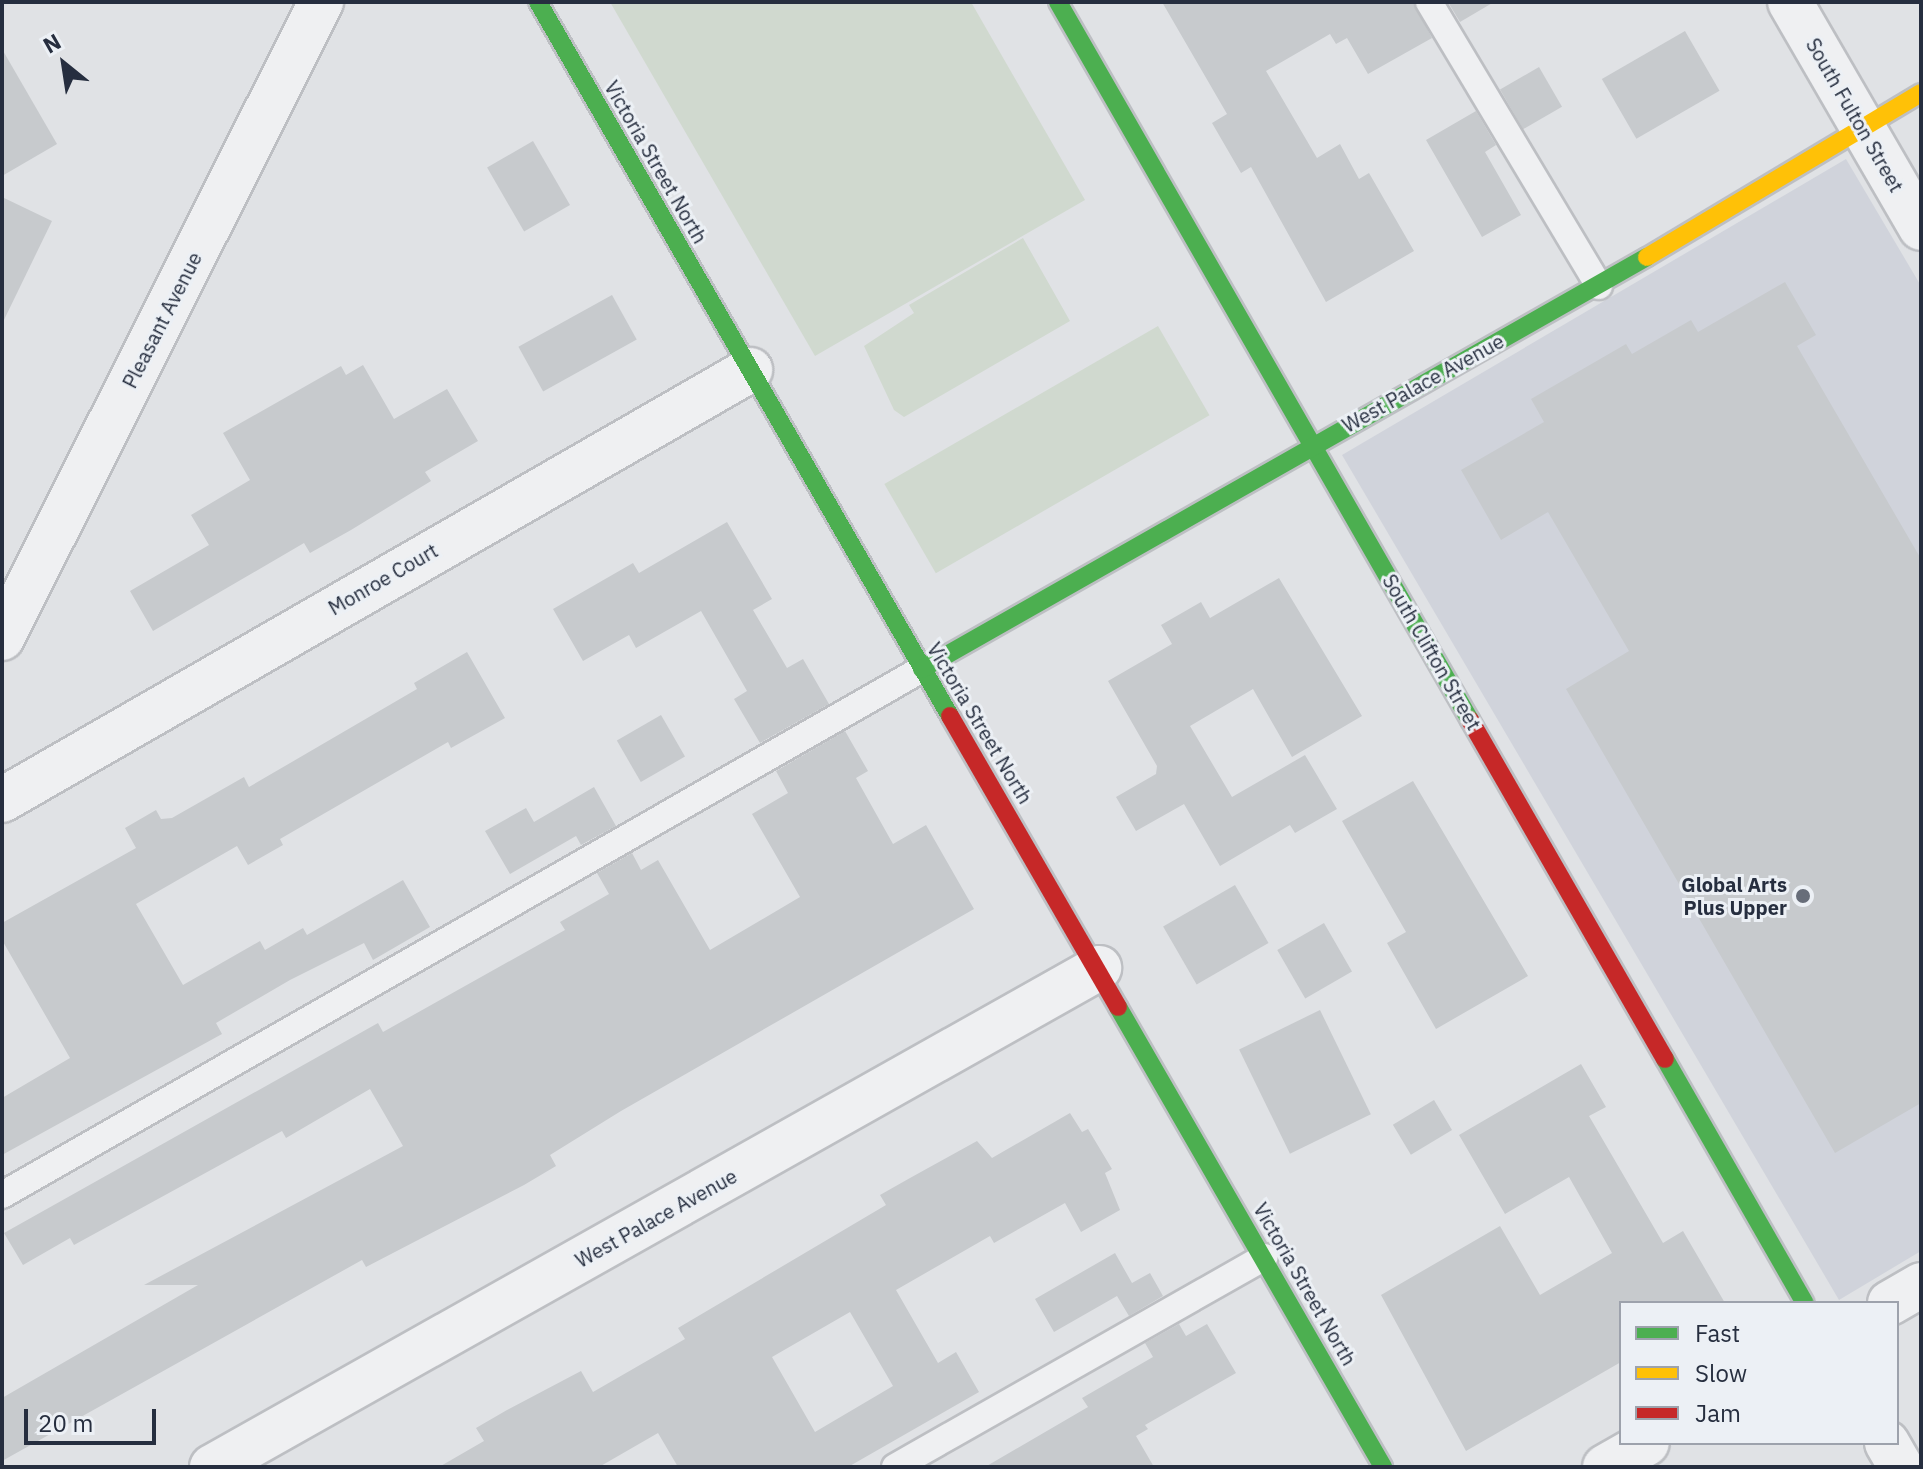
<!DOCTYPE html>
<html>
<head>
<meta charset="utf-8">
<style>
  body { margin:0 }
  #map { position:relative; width:1923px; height:1469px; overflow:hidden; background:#e0e2e5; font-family:"IBM Plex Sans",sans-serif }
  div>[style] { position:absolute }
  .built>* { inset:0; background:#d0d3db }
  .green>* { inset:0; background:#d0d9cf; transform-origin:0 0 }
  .building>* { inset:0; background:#c7cacd; transform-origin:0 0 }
  .roads { filter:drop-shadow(2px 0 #bdbfc3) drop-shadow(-2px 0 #bdbfc3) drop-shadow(0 2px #bdbfc3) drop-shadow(0 -2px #bdbfc3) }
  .lane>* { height:26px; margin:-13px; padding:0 13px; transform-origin:13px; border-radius:13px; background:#eff0f2 }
  .street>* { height:44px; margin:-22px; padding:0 22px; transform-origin:22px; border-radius:22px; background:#eff0f2 }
  .fast>* { height:18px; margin:-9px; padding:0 9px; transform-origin:9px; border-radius:9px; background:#4caf50 }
  .slow>* { height:18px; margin:-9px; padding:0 9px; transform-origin:9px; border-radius:9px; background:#ffc107 }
  .jam>* { height:18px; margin:-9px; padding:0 9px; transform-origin:9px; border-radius:9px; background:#c62828 }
  .dots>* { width:22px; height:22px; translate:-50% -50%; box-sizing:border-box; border:4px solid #ecf0f5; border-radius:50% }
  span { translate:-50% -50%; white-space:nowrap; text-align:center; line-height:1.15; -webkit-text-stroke:6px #ecf0f5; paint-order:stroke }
  .street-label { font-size:20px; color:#262e3f }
  .poi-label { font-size:20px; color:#262e3f; font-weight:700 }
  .right { translate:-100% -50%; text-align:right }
  .frame { position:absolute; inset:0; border:4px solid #262e3f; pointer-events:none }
  .legend { position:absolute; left:1619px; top:1301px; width:280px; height:144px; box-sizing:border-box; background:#ecf0f5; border:2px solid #9da2ac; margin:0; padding:10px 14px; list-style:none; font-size:24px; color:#262e3f }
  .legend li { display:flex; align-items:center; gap:16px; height:40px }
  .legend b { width:40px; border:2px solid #9da2ac }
  .north { position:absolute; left:24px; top:24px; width:80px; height:80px; -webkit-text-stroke:6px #ecf0f5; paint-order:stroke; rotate:330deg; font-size:22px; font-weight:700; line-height:32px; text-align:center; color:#262e3f }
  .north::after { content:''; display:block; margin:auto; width:28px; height:36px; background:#262e3f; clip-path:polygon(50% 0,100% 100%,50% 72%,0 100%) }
  .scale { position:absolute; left:24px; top:1409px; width:132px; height:36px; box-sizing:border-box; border:4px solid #262e3f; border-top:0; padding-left:10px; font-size:24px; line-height:28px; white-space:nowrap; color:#262e3f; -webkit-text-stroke:6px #ecf0f5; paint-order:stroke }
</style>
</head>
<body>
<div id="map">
  <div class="built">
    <i style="clip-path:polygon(1846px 159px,1921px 286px,1921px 1251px,1839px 1300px,1342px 455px)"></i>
  </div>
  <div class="green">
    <i style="clip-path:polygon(610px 2px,971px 2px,1085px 200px,815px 356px)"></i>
    <i style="clip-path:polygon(1023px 238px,1070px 321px,904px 417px,894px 410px,864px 346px,914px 313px,909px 305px)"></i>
    <i style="left:1158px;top:326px;width:103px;height:316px;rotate:60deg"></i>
  </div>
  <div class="building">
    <i style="clip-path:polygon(1162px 2px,1413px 2px,1432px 38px,1368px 74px,1347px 38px,1336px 44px,1330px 34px,1266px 71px,1317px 158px,1340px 144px,1359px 179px,1369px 173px,1414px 251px,1326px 302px,1251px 167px,1241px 173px,1212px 123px,1227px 114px)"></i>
    <i style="clip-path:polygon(1448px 2px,1494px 2px,1460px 22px)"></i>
    <i style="left:1685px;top:31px;width:69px;height:96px;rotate:60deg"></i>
    <i style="clip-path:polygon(2px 49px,57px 144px,2px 176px)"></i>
    <i style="left:1539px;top:67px;width:46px;height:45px;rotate:60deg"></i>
    <i style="clip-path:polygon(1476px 111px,1496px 145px,1485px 152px,1521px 215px,1482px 237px,1426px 140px)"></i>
    <i style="left:533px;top:141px;width:74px;height:53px;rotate:60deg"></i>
    <i style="clip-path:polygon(2px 197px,52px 221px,2px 324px)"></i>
    <i style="clip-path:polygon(1785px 282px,1816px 335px,1797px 346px,1921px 559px,1921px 1103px,1835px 1153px,1566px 689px,1629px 651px,1548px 512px,1501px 540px,1461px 470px,1544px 422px,1531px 399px,1626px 344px,1632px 354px,1691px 320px,1698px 332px)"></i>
    <i style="left:612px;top:295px;width:51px;height:107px;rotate:61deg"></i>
    <i style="clip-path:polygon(363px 365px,394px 419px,447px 389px,478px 441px,425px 472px,431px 481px,351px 530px,310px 553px,304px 543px,153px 631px,130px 591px,209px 545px,191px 515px,250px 480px,223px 433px,341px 366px,346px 375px)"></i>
    <i style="clip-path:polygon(727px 522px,772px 599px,753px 610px,787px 668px,803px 659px,829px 704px,760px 743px,734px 699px,747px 691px,701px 611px,636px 648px,629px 635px,583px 661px,553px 609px,633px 563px,639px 573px)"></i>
    <i style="clip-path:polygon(1279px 578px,1362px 716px,1292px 757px,1253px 689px,1190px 726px,1232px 797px,1305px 755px,1337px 809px,1295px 833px,1290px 825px,1220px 866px,1184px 804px,1136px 831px,1116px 797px,1156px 774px,1157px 766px,1108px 681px,1172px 644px,1161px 625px,1201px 602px,1210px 618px)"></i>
    <i style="clip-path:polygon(467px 652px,505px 718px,451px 748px,448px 742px,280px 839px,283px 845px,248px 865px,237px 846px,136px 904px,183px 985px,260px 941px,265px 950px,303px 928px,307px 935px,403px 880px,430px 927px,373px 960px,364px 943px,290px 980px,216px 1023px,222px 1034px,2px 1155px,2px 1098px,70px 1058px,2px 940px,2px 923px,136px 848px,125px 828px,156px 810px,161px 819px,172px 818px,244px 777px,249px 787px,417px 689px,414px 683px)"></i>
    <i style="left:661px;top:715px;width:48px;height:51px;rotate:60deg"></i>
    <i style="clip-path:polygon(845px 731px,868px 771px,856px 778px,893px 844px,926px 825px,974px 909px,621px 1111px,550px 1155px,556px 1166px,524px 1185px,366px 1267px,362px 1260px,2px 1461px,2px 1398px,198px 1285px,144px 1285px,403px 1146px,370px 1089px,286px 1138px,282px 1131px,74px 1245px,70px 1238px,23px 1265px,4px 1233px,378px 1023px,383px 1032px,565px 930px,560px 922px,609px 894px,597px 873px,632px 853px,641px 870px,658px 860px,710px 950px,800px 897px,752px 814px,788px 793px,776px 771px)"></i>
    <i style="clip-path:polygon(1413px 781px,1528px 976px,1436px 1029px,1387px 943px,1406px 932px,1342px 821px)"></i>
    <i style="clip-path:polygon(594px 787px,616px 826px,581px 845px,576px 836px,510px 874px,485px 831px,526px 808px,534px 822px)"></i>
    <i style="left:1235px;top:885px;width:67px;height:83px;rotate:60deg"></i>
    <i style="left:1324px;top:923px;width:56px;height:54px;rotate:60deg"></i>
    <i style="left:1320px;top:1010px;width:116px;height:90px;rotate:64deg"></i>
    <i style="clip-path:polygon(1581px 1064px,1606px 1107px,1589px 1116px,1663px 1243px,1683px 1231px,1725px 1303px,1621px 1303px,1621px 1362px,1466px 1451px,1381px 1295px,1500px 1226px,1540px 1295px,1612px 1253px,1569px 1177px,1505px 1214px,1459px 1135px)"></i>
    <i style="left:1434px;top:1100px;width:35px;height:48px;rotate:59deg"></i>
    <i style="clip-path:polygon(evenodd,1070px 1113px,1082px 1132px,1088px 1129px,1112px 1169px,1105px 1173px,1120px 1210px,1081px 1232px,1065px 1203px,994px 1243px,990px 1236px,896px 1290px,938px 1363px,956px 1352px,979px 1392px,848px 1467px,678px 1467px,658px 1433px,599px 1467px,439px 1467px,484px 1441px,476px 1428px,507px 1410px,581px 1371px,593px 1392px,685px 1339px,678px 1328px,886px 1205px,880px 1195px,910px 1178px,977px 1141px,992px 1158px,1070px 1113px,850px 1312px,893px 1386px,815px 1432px,772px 1357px,850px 1312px)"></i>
    <i style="clip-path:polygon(1115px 1253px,1132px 1283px,1150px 1273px,1163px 1296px,1129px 1316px,1117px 1296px,1054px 1332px,1035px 1299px)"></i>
    <i style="clip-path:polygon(1179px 1324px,1186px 1336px,1207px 1324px,1236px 1373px,1145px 1425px,1148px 1429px,1136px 1436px,1154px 1467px,985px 1467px,1088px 1407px,1082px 1398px,1153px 1357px,1145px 1343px)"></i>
  </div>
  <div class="roads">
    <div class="lane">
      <i style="left:1429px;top:2px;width:331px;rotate:59.1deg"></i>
      <i style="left:2px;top:1195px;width:1060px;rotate:-29.76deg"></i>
      <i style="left:895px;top:1467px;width:425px;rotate:-29.6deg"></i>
    </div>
    <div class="street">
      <i style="left:1790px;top:2px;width:261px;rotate:59.9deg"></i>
      <i style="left:2px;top:638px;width:712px;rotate:-63.36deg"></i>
      <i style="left:2px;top:800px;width:863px;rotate:-29.89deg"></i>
      <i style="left:1890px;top:1303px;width:36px;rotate:-30deg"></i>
      <i style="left:1887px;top:1443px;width:28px;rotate:60deg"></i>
      <i style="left:212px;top:1467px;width:1018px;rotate:-29.36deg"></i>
      <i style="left:1605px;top:1467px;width:48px;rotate:-29.7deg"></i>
    </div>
    <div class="fast">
      <i style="left:538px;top:2px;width:824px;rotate:60.01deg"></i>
      <i style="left:1058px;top:2px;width:828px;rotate:60.15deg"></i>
      <i style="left:922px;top:669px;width:834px;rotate:-29.61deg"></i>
      <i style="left:1118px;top:1007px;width:531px;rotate:60.05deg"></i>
      <i style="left:1665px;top:1059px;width:281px;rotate:60.2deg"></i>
    </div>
    <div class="slow">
      <i style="left:1647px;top:257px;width:319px;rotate:-30.9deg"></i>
    </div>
    <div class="jam">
      <i style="left:950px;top:716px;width:336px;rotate:60deg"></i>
      <i style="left:1470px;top:720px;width:391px;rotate:60.1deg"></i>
    </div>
  </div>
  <div class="dots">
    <i style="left:1803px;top:896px;background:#676d79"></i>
  </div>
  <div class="street-label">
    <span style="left:1855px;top:115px;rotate:60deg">South Fulton Street</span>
    <span style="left:656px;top:162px;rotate:60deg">Victoria Street North</span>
    <span style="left:162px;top:320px;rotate:-63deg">Pleasant Avenue</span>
    <span style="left:1423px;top:383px;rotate:-29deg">West Palace Avenue</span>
    <span style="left:383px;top:579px;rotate:-30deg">Monroe Court</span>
    <span style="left:1432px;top:652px;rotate:60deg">South Clifton Street</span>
    <span style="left:980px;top:723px;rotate:59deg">Victoria Street North</span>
    <span style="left:656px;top:1218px;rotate:-29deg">West Palace Avenue</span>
    <span style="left:1305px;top:1284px;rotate:60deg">Victoria Street North</span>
  </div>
  <div class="poi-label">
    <span class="right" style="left:1787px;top:896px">Global Arts<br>Plus Upper</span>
  </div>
  <div class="frame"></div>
  <ul class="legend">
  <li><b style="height:10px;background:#4caf50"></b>Fast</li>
  <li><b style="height:10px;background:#ffc107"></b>Slow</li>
  <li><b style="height:10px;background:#c62828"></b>Jam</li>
  </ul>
  <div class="north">N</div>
  <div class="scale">20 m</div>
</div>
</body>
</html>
